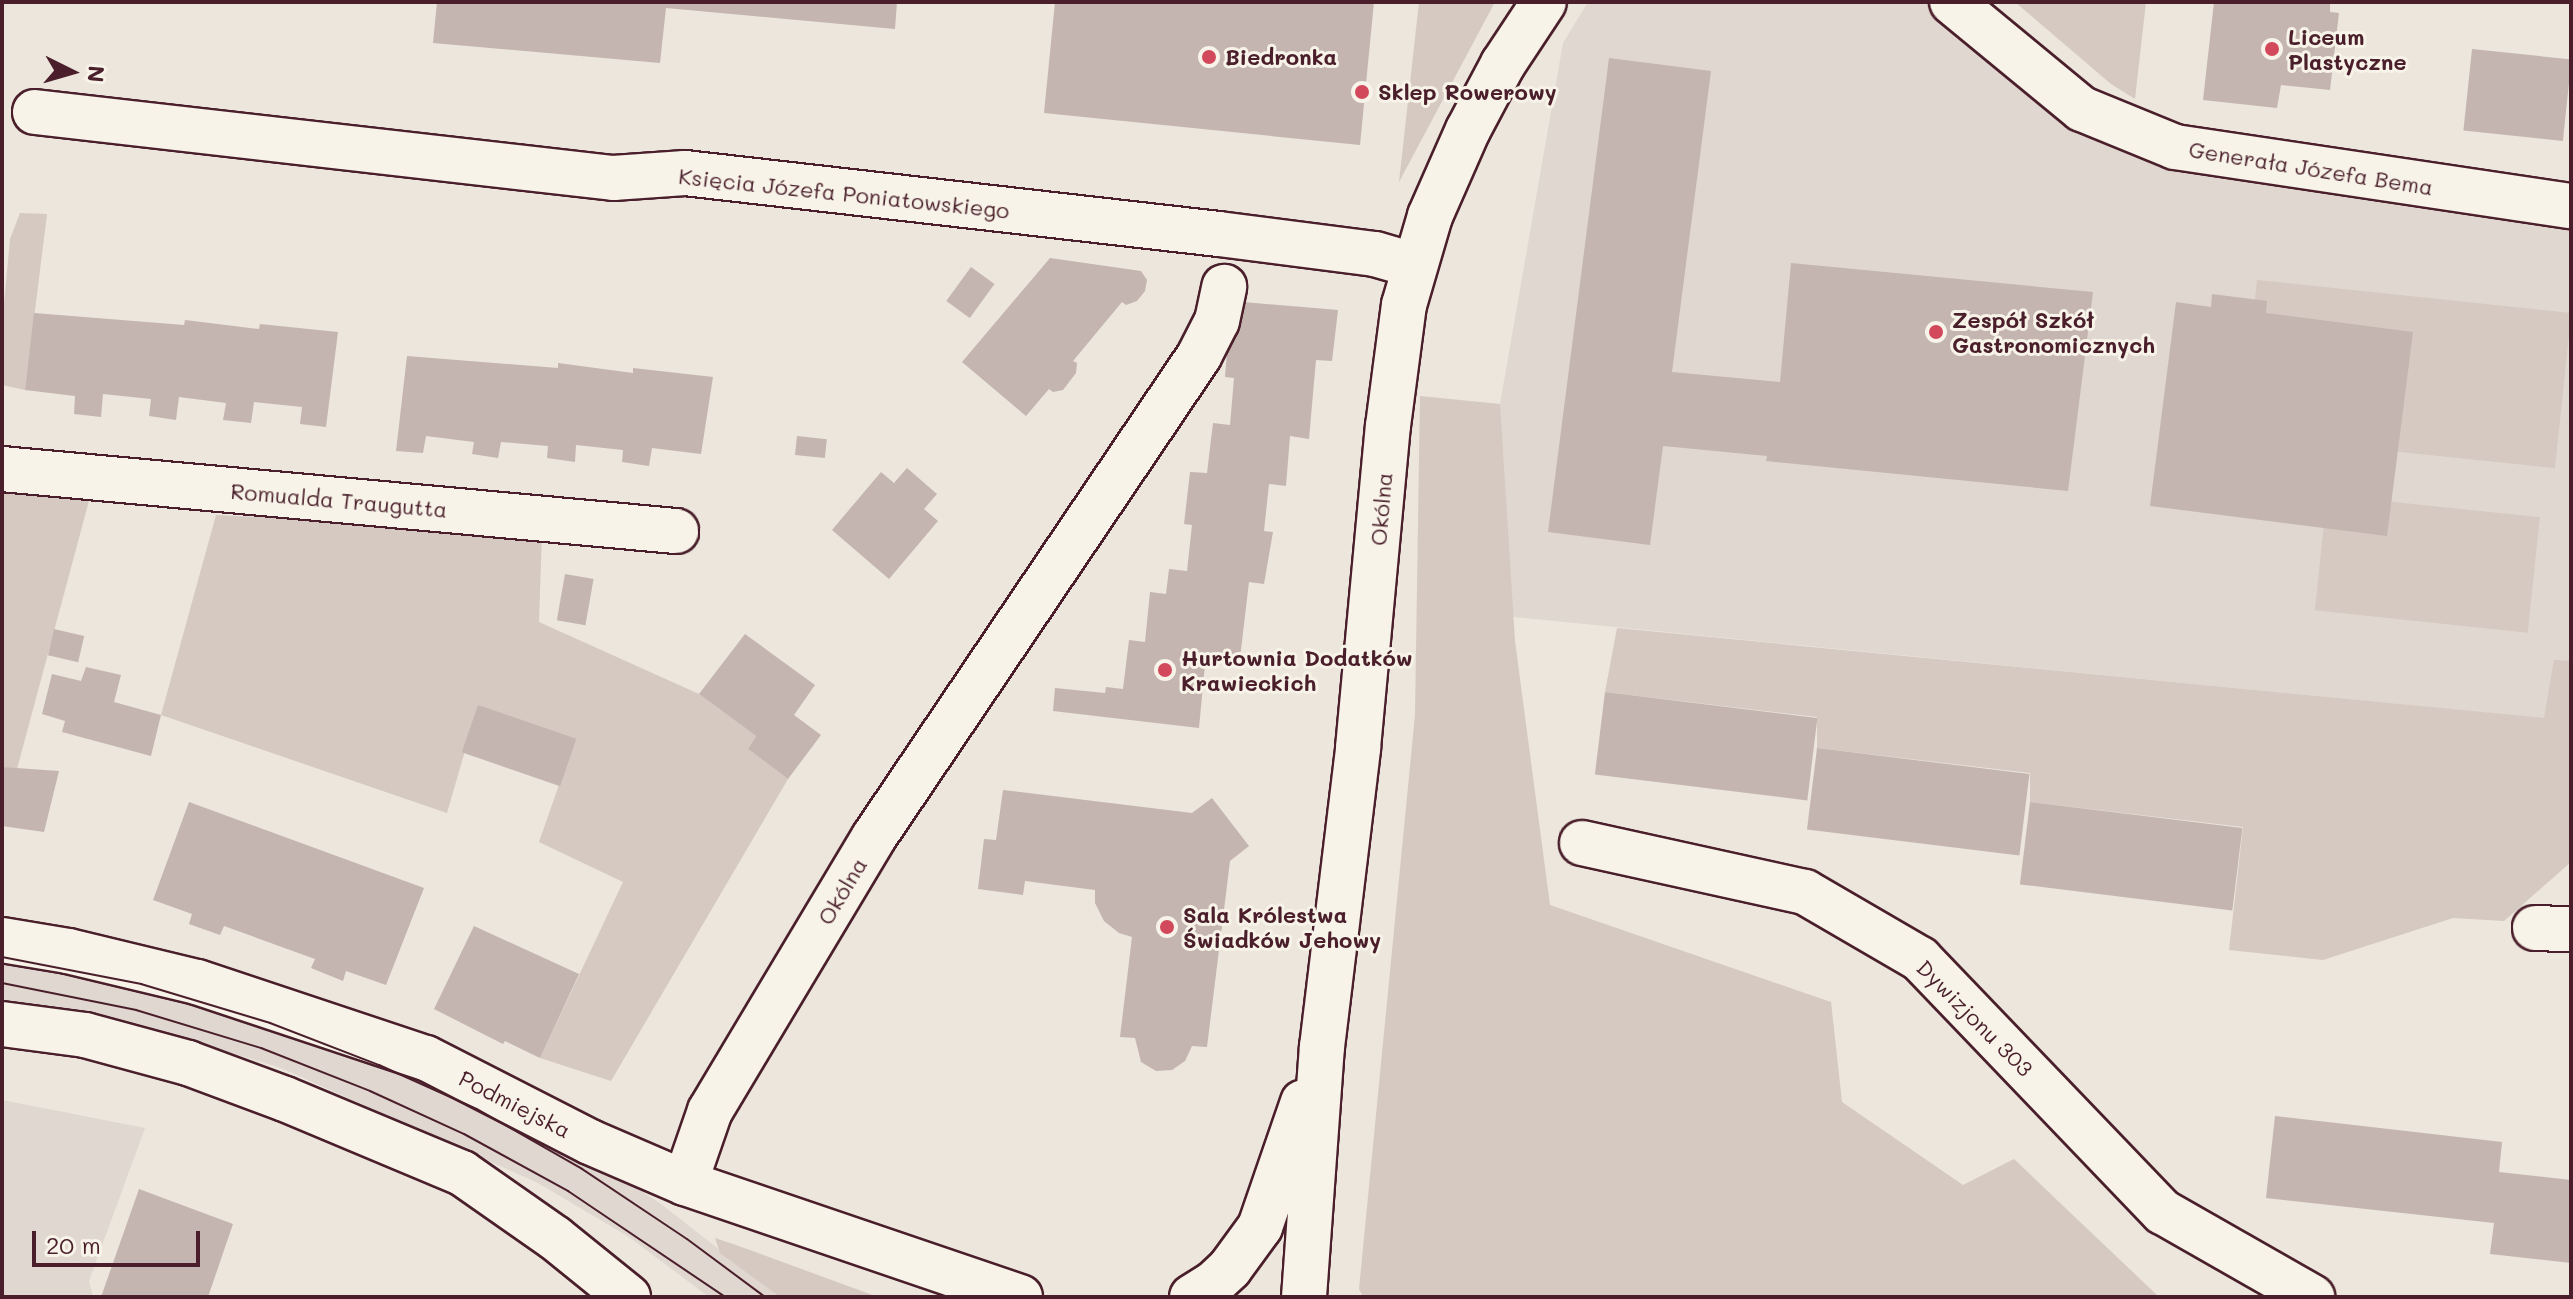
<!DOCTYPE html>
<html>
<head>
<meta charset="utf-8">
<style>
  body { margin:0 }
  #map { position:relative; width:2573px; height:1299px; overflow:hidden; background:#ece6dd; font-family:Mali,sans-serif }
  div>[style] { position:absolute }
  .built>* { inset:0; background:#e0d7d0 }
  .green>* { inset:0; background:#d5c9c2; transform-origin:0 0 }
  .building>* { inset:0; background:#c4b5b0; transform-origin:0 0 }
  .roads { filter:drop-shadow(2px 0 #4a1f2b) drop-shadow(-2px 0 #4a1f2b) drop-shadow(0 2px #4a1f2b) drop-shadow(0 -2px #4a1f2b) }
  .minor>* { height:44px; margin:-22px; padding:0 22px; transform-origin:22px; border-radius:22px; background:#f7f3e8 }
  .major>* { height:44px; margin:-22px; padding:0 22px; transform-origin:22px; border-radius:22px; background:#f7f3e8 }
  .tram>* { height:2px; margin:-1px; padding:0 1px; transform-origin:1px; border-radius:1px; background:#4a1f2b }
  .dots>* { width:22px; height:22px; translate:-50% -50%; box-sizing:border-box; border:4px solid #f7f3e8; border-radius:50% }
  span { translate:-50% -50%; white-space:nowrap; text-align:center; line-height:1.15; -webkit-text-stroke:6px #f7f3e8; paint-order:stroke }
  .poi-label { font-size:22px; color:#4a1f2b; font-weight:700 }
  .left { translate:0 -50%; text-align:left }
  .street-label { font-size:22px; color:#4a1f2b }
  .frame { position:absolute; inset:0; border:4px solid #4a1f2b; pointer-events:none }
  .north { position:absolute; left:32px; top:32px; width:80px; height:80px; -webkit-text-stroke:6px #f7f3e8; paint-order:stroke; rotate:95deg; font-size:22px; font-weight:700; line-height:32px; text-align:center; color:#4a1f2b }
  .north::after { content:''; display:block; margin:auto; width:28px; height:36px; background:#4a1f2b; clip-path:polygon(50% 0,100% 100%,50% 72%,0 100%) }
  .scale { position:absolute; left:32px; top:1231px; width:168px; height:36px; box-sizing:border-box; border:4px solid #4a1f2b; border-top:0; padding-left:10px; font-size:24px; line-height:28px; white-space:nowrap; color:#4a1f2b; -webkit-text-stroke:6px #f7f3e8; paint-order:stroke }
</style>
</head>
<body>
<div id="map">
  <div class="built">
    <i style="clip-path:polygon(1588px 2px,1952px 2px,2082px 109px,2571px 204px,2571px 721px,1483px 614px,1500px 404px,1563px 43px)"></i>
    <i style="clip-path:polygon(2px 946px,305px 1019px,565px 1142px,661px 1204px,780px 1297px,709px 1297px,629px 1237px,538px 1183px,281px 1068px,148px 1027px,2px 999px)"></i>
    <i style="clip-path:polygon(2px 1100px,145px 1128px,89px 1281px,93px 1297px,2px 1297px)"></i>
  </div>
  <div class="green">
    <i style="clip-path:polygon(1419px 2px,1495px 2px,1399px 182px)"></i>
    <i style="clip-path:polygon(2015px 2px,2146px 2px,2135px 99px,2111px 84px)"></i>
    <i style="clip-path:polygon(20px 213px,47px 214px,25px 390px,2px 385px,2px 326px,10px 239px)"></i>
    <i style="left:2257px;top:280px;width:316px;height:156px;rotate:6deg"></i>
    <i style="clip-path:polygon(1420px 396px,1500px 404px,1515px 641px,1550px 905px,1831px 1002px,1842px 1102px,1963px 1185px,2014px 1159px,2159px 1297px,1363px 1297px,1359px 1289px,1415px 715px)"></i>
    <i style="clip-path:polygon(2px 486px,90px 497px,17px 769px,2px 767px)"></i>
    <i style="left:2327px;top:495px;width:214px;height:116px;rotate:6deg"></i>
    <i style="clip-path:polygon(216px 515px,542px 531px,539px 622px,699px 694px,756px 736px,748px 749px,788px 779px,611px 1081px,540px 1058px,623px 882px,539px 842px,575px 739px,478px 706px,447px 813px,161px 715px)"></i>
    <i style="clip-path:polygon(1617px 628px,2544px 718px,2554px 660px,2571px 661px,2571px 862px,2504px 921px,2453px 918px,2323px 960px,2229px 950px,2243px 827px,2030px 802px,2030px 773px,1817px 748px,1817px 717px,1605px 692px)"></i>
    <i style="clip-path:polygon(715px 1238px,736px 1245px,878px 1297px,780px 1297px,720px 1253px)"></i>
  </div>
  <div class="building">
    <i style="clip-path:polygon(437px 2px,897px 2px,895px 29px,666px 8px,660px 63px,433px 43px)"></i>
    <i style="clip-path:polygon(1055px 2px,1374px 2px,1360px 145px,1044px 113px)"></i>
    <i style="clip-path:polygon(2214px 2px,2330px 2px,2330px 12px,2339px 13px,2330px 90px,2281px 85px,2277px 108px,2203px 100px)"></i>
    <i style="left:2472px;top:49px;width:100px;height:82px;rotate:6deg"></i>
    <i style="clip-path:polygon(1609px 58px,1711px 71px,1672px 372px,1780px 382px,1791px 263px,2093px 292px,2068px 491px,1766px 461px,1767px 456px,1663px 446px,1650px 545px,1548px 532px)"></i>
    <i style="clip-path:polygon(1050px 258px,1141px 271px,1147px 280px,1145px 291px,1137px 301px,1126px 305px,1122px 302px,1073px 361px,1077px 363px,1076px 373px,1063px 390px,1053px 392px,1049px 389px,1026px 416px,962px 362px)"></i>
    <i style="left:971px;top:267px;width:29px;height:42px;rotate:36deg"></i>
    <i style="clip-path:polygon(2212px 294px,2267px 301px,2266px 313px,2413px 332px,2387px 536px,2150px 506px,2176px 302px,2211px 307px)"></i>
    <i style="clip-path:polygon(1231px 301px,1338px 310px,1332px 361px,1316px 360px,1309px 439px,1290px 436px,1286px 486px,1269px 484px,1264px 531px,1273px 532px,1264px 584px,1249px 582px,1240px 658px,1206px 654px,1199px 728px,1053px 711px,1055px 688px,1105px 693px,1106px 687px,1123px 689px,1129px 640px,1145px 642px,1150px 592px,1166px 594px,1169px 569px,1187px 571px,1192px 525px,1184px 524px,1190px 472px,1207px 473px,1213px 423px,1230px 425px,1234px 378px,1225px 377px)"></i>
    <i style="clip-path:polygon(34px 313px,184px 325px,185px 320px,259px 329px,260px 324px,338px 332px,326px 427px,300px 424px,302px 407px,254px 402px,251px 423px,223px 420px,226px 403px,179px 397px,176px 420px,149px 416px,151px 399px,103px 394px,101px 417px,74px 414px,75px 396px,25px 390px)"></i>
    <i style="clip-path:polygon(407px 356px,558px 368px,558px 363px,633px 373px,633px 368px,713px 377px,701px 454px,652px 448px,649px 466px,622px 462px,623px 450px,576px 445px,575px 462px,547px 458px,548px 446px,501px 442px,498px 458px,472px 454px,474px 442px,426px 436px,423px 453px,396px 451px)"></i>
    <i style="left:797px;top:436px;width:30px;height:19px;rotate:6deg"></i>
    <i style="clip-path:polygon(907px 468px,937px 494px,924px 509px,938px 521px,889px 579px,832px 530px,881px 472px,894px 483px)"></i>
    <i style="left:565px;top:574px;width:29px;height:47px;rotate:10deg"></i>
    <i style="left:54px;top:629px;width:31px;height:27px;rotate:13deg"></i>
    <i style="clip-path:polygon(745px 634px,815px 685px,794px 715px,821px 735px,788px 779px,748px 749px,756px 736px,699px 694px)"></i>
    <i style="clip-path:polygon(86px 667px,121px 675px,114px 702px,161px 715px,151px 756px,62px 732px,65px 721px,42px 714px,52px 674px,81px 681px)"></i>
    <i style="left:1605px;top:692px;width:214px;height:83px;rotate:7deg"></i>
    <i style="left:478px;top:705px;width:104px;height:50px;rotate:19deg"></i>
    <i style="left:1817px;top:748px;width:214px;height:82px;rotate:7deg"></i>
    <i style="clip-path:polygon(2px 767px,59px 771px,44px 832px,2px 826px)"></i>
    <i style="clip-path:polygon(1003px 790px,1192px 813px,1212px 798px,1249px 846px,1230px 861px,1207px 1047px,1192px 1046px,1185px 1061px,1172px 1070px,1156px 1071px,1141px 1062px,1135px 1038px,1120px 1037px,1132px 937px,1119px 933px,1104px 921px,1095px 903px,1095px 890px,1025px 881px,1023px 895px,978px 889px,984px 839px,996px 840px)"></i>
    <i style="clip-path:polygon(189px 802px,424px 888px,386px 985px,346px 971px,343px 981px,311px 968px,315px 959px,224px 926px,220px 935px,189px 924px,192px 914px,153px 900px)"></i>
    <i style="left:2030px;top:802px;width:214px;height:83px;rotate:7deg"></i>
    <i style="clip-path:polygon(474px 926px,579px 974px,540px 1058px,505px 1041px,503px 1044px,434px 1009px)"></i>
    <i style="clip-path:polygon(2275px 1116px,2502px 1142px,2499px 1172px,2571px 1180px,2571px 1263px,2490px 1254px,2494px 1223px,2266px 1198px)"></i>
    <i style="clip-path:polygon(139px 1189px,233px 1224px,208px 1297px,101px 1297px)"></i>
  </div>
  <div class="roads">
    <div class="minor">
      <i style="left:1952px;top:2px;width:168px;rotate:39.5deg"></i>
      <i style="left:2082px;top:109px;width:100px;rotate:22.2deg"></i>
      <i style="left:2175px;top:147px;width:400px;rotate:8.5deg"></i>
      <i style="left:35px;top:112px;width:582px;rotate:6.51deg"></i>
      <i style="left:613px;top:178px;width:72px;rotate:-4deg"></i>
      <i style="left:685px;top:173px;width:537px;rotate:6.52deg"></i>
      <i style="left:1219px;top:234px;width:157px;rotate:7.3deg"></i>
      <i style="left:1375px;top:254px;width:40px;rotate:16deg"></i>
      <i style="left:2px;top:469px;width:677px;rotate:5.26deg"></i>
      <i style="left:1582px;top:843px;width:228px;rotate:12.4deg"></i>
      <i style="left:1805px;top:892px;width:133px;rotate:30.2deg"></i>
      <i style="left:1920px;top:959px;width:351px;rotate:46.2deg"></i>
      <i style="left:2163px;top:1212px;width:172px;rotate:29.7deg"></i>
      <i style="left:2535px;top:928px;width:36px;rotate:2deg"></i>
      <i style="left:685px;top:1183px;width:76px;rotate:-70.9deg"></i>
      <i style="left:710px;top:1111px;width:319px;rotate:-59.1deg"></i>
      <i style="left:874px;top:837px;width:581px;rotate:-55.95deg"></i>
      <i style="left:1199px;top:356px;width:39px;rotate:-63deg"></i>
      <i style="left:1217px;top:321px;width:35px;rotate:-78deg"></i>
      <i style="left:1192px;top:1297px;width:25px;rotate:-32deg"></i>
      <i style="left:1213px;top:1284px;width:23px;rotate:-43deg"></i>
      <i style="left:1230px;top:1268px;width:51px;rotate:-53.8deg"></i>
      <i style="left:1260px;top:1227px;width:132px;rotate:-71deg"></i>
      <i style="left:1304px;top:1297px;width:251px;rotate:-85.9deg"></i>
      <i style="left:1322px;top:1047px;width:301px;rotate:-83.1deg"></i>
      <i style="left:1358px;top:748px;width:323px;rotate:-84.7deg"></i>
      <i style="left:1388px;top:426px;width:122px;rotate:-82.5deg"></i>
      <i style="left:1404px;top:305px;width:93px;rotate:-73.7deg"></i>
      <i style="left:1430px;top:216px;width:94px;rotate:-66.2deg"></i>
      <i style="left:1468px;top:130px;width:75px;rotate:-62.1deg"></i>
      <i style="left:1503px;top:64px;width:74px;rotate:-56.5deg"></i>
    </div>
    <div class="major">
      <i style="left:2px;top:940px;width:67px;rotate:9.5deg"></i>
      <i style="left:68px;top:951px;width:133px;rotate:13.5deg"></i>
      <i style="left:197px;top:982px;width:241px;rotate:18.4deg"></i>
      <i style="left:426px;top:1058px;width:184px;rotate:27.1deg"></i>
      <i style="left:590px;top:1142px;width:103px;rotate:23.3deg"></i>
      <i style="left:685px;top:1183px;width:354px;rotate:18.8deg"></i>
      <i style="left:2px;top:1024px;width:84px;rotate:7.5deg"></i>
      <i style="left:85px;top:1035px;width:107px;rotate:15.2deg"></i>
      <i style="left:188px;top:1063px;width:103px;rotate:20.4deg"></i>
      <i style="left:285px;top:1099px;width:192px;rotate:22.7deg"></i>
      <i style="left:462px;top:1173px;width:113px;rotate:35deg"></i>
      <i style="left:555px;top:1238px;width:94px;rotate:38.9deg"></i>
    </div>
  </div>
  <div class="tram">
    <i style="left:2px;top:957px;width:142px;rotate:11deg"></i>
    <i style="left:141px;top:984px;width:135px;rotate:16.8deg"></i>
    <i style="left:270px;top:1023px;width:117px;rotate:21.1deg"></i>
    <i style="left:379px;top:1065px;width:107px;rotate:24.2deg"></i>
    <i style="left:477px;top:1109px;width:121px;rotate:29.7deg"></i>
    <i style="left:582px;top:1169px;width:126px;rotate:33.7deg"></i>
    <i style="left:687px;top:1239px;width:97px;rotate:36.6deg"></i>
    <i style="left:2px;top:983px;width:137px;rotate:11.4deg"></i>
    <i style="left:136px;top:1010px;width:131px;rotate:16.9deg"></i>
    <i style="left:261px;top:1048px;width:117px;rotate:21.5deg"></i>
    <i style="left:370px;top:1091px;width:103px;rotate:24.6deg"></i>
    <i style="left:464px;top:1134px;width:119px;rotate:28.7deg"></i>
    <i style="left:568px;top:1191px;width:189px;rotate:34deg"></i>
  </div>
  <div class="dots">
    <i style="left:2272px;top:49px;background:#d1495b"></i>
    <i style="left:1209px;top:57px;background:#d1495b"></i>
    <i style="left:1362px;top:92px;background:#d1495b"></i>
    <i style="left:1936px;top:332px;background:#d1495b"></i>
    <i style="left:1165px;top:670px;background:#d1495b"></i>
    <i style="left:1167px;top:927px;background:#d1495b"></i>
  </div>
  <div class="poi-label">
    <span class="left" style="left:2288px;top:49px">Liceum<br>Plastyczne</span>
    <span class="left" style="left:1225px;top:57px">Biedronka</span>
    <span class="left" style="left:1378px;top:92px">Sklep Rowerowy</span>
    <span class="left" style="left:1952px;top:332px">Zespół Szkół<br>Gastronomicznych</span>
    <span class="left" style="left:1181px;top:670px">Hurtownia Dodatków<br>Krawieckich</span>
    <span class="left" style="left:1183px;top:927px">Sala Królestwa<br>Świadków Jehowy</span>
  </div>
  <div class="street-label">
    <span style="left:2311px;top:168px;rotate:9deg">Generała Józefa Bema</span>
    <span style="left:844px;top:193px;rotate:6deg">Księcia Józefa Poniatowskiego</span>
    <span style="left:339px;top:500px;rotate:5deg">Romualda Traugutta</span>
    <span style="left:1381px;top:509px;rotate:-85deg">Okólna</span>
    <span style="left:842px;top:891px;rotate:-59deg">Okólna</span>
    <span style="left:1975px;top:1018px;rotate:45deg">Dywizjonu 303</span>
    <span style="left:515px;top:1104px;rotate:27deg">Podmiejska</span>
  </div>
  <div class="frame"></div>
  <div class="north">N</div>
  <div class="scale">20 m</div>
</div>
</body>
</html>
